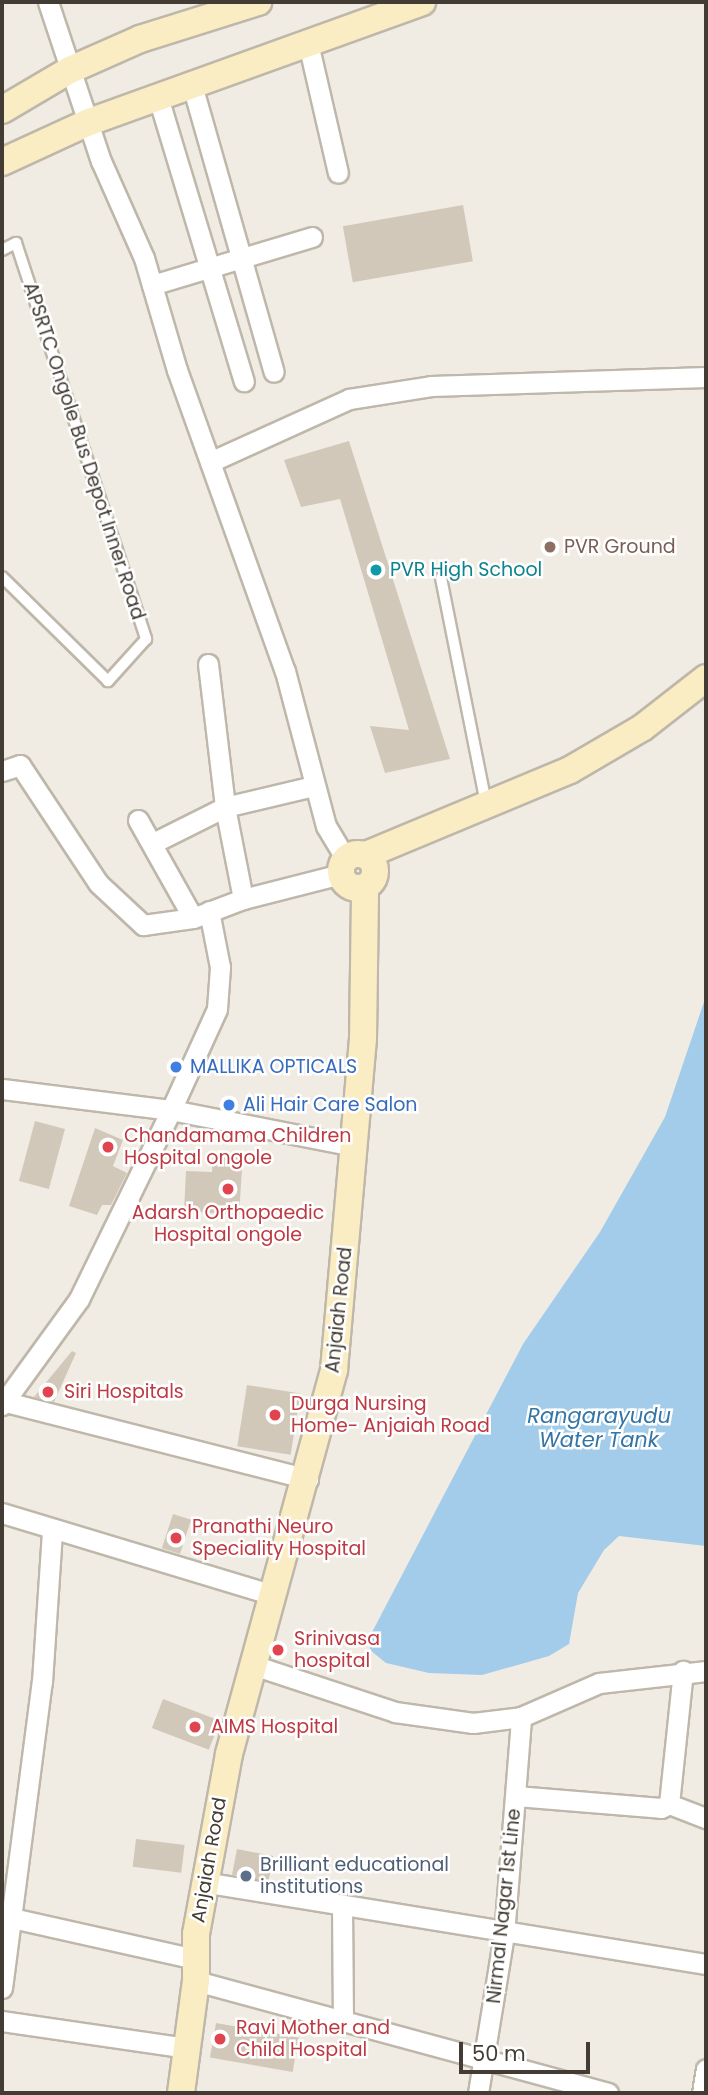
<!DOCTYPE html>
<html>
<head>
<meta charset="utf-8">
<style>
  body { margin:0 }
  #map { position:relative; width:708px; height:2095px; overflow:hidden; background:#f0ece3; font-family:Poppins,sans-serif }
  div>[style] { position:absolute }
  .water>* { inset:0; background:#a2ccea }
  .building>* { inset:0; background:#d1c8ba; transform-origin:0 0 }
  .roads { filter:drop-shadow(2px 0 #beb7aa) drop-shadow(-2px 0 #beb7aa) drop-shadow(0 2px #beb7aa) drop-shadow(0 -2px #beb7aa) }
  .lane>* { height:10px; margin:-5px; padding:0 5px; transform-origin:5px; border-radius:5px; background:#fff }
  .street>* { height:19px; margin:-9.5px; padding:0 9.5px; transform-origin:9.5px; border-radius:9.5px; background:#fff }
  .secondary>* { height:26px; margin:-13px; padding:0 13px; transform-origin:13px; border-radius:13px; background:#faedc3 }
  .secondary>.ring { margin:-13px; padding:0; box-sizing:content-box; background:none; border:26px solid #faedc3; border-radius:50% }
  .dots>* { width:19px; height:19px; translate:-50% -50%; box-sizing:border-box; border:4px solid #fff; border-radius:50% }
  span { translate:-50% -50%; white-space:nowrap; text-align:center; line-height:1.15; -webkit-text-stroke:5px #fff; paint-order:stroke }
  .street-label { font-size:19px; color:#423c34 }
  .education-label { font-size:19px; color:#785e54 }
  .left { translate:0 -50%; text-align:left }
  .culture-label { font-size:19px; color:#0d838f }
  .shop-label { font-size:19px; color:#366cbe }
  .health-label { font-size:19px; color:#be3a42 }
  .service-label { font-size:19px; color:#4e5e75 }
  .water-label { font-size:21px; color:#3575a5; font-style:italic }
  .frame { position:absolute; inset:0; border:4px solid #423c34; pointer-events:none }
  .scale { position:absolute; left:459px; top:2042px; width:131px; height:32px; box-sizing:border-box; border:4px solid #423c34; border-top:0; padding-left:9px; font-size:21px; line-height:24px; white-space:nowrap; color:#423c34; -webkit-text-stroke:5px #fff; paint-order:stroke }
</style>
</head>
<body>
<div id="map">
  <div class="water">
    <i style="clip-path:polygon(706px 996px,706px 1546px,619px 1536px,604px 1550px,578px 1593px,569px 1644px,549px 1656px,482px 1675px,429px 1673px,386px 1663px,370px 1650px,369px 1638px,523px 1344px,600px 1232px,665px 1117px)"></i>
  </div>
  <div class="building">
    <i style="left:463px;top:205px;width:57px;height:122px;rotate:80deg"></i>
    <i style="clip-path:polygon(349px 441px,450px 759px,385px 773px,370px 726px,409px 730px,340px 499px,301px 507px,284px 460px)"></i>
    <i style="left:35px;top:1121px;width:31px;height:62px;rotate:15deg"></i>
    <i style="clip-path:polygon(95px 1128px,123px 1140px,113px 1166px,127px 1173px,111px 1205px,102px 1205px,97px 1215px,69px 1206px)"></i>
    <i style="clip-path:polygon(213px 1152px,243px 1154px,239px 1215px,184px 1211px,186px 1171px,212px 1172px)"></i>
    <i style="clip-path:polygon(72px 1351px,76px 1353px,54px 1402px,34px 1397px)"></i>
    <i style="left:247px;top:1385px;width:54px;height:62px;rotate:9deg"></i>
    <i style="left:173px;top:1514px;width:19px;height:36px;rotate:18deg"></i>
    <i style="left:163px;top:1699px;width:61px;height:31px;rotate:21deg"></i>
    <i style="left:136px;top:1839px;width:49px;height:28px;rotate:7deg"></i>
    <i style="left:237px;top:1849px;width:37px;height:26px;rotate:11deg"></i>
    <i style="left:216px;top:2023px;width:84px;height:35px;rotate:10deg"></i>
  </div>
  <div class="roads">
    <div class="lane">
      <i style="left:2px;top:250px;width:16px;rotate:-27deg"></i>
      <i style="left:16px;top:243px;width:417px;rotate:71.8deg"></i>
      <i style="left:146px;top:639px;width:57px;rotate:132.1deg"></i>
      <i style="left:108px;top:681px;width:148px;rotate:-135.5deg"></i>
      <i style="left:441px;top:578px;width:229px;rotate:78.7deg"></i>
    </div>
    <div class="street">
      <i style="left:48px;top:2px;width:168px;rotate:71.6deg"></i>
      <i style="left:101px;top:161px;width:106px;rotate:66.1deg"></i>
      <i style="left:144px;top:258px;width:117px;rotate:73.6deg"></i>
      <i style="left:177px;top:370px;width:320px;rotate:70.3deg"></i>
      <i style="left:285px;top:671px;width:160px;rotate:75.2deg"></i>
      <i style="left:326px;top:826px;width:39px;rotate:59deg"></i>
      <i style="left:308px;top:43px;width:133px;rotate:77deg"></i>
      <i style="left:192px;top:85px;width:298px;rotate:74.1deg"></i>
      <i style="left:158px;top:97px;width:297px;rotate:73.2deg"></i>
      <i style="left:152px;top:285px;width:167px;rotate:-16.7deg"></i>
      <i style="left:210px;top:462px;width:153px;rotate:-24.4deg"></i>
      <i style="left:349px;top:399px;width:83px;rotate:-9deg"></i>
      <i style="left:431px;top:386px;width:275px;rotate:-1.9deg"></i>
      <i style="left:208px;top:664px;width:144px;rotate:83.2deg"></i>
      <i style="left:225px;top:807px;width:94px;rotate:78.9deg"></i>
      <i style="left:2px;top:771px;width:19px;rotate:-18deg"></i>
      <i style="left:20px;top:765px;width:141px;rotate:56.5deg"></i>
      <i style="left:98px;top:883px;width:62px;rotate:43deg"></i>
      <i style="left:143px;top:925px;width:50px;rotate:-8deg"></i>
      <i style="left:193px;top:918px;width:53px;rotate:-20.8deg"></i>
      <i style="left:243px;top:899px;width:101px;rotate:-14.3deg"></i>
      <i style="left:138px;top:820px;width:112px;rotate:60.7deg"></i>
      <i style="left:153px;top:843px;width:80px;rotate:-26.6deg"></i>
      <i style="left:225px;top:807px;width:91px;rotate:-13.3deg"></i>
      <i style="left:2px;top:1089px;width:170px;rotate:7.1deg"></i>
      <i style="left:171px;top:1110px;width:111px;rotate:-65.5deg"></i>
      <i style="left:217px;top:1009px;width:42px;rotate:-85.9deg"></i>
      <i style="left:220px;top:967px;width:57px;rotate:-101.1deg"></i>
      <i style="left:2px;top:1401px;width:316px;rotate:14.3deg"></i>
      <i style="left:2px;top:1405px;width:131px;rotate:-54deg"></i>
      <i style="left:79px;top:1299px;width:210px;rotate:-64deg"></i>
      <i style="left:171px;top:1110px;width:187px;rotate:11.1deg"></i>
      <i style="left:2px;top:1513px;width:283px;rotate:16.8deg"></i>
      <i style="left:253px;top:1665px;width:150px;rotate:18.3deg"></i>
      <i style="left:395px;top:1712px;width:79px;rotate:8deg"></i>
      <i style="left:473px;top:1723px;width:48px;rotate:-7.1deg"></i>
      <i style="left:521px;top:1717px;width:85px;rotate:-23.6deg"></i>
      <i style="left:599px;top:1683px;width:108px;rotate:-6.4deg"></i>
      <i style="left:516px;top:1796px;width:145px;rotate:4.7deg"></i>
      <i style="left:661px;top:1808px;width:9px;rotate:-27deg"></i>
      <i style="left:669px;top:1804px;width:134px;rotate:-84deg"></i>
      <i style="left:669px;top:1804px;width:40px;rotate:21deg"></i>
      <i style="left:203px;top:1882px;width:510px;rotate:9.26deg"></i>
      <i style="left:342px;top:1906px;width:116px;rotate:89.5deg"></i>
      <i style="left:12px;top:1918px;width:189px;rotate:12.6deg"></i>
      <i style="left:196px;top:1981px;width:427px;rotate:15.2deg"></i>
      <i style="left:2px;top:1988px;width:309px;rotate:-82.6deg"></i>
      <i style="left:42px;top:1682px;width:151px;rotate:-86.2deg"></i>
      <i style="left:2px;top:2021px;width:187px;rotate:8.3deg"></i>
      <i style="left:478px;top:2093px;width:160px;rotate:-80.7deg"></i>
      <i style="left:504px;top:1935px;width:219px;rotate:-85.5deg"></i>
      <i style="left:702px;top:2093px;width:24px;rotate:-81deg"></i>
    </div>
    <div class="secondary">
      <i style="left:2px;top:110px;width:79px;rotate:-30.5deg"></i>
      <i style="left:70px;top:70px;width:77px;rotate:-23.9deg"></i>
      <i style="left:140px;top:39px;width:124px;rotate:-17.4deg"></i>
      <i style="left:2px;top:162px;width:96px;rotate:-24.7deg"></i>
      <i style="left:89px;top:122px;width:354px;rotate:-19.8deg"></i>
      <i class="ring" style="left:341px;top:854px;width:8px;height:8px"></i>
      <i style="left:366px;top:855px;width:221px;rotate:-22.6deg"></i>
      <i style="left:570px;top:770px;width:83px;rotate:-30.3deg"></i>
      <i style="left:642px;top:728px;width:81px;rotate:-38deg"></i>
      <i style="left:181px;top:2093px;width:113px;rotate:-82.4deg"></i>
      <i style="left:196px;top:1981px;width:47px;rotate:-90deg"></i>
      <i style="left:196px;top:1934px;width:183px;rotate:-79.6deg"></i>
      <i style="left:229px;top:1754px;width:398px;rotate:-74.7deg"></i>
      <i style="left:334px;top:1370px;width:333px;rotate:-85deg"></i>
      <i style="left:363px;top:1038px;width:151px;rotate:-89.2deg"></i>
    </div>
  </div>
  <div class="dots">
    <i style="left:550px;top:547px;background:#8d6e63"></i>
    <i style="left:376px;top:570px;background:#0f9aa8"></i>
    <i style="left:176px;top:1067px;background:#3f7fe0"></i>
    <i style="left:229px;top:1105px;background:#3f7fe0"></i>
    <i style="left:108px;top:1147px;background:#e0444e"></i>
    <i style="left:228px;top:1189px;background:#e0444e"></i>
    <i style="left:48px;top:1392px;background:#e0444e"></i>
    <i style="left:275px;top:1415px;background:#e0444e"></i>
    <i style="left:176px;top:1538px;background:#e0444e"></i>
    <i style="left:278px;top:1650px;background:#e0444e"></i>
    <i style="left:195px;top:1727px;background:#e0444e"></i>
    <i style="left:246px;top:1876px;background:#5c6f8a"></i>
    <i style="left:220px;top:2039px;background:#e0444e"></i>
  </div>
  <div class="street-label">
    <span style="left:84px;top:451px;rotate:72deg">APSRTC Ongole Bus Depot Inner Road</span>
    <span style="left:339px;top:1310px;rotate:-84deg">Anjaiah Road</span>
    <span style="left:209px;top:1860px;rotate:-80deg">Anjaiah Road</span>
    <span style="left:504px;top:1906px;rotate:-84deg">Nirmal Nagar 1st Line</span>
  </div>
  <div class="education-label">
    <span class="left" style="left:564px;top:547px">PVR Ground</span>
  </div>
  <div class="culture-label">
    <span class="left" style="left:390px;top:570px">PVR High School</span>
  </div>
  <div class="shop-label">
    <span class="left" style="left:190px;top:1067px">MALLIKA OPTICALS</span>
    <span class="left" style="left:243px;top:1105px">Ali Hair Care Salon</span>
  </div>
  <div class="health-label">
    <span class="left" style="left:124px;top:1147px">Chandamama Children<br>Hospital ongole</span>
    <span style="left:228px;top:1224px">Adarsh Orthopaedic<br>Hospital ongole</span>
    <span class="left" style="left:64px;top:1392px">Siri Hospitals</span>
    <span class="left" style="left:291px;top:1415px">Durga Nursing<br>Home- Anjaiah Road</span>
    <span class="left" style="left:192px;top:1538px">Pranathi Neuro<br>Speciality Hospital</span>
    <span class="left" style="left:294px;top:1650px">Srinivasa<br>hospital</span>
    <span class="left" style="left:211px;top:1727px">AIMS Hospital</span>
    <span class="left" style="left:236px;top:2039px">Ravi Mother and<br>Child Hospital</span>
  </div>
  <div class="service-label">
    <span class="left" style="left:260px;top:1876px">Brilliant educational<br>institutions</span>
  </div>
  <div class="water-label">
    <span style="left:599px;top:1428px">Rangarayudu<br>Water Tank</span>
  </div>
  <div class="frame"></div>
  <div class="scale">50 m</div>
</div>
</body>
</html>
